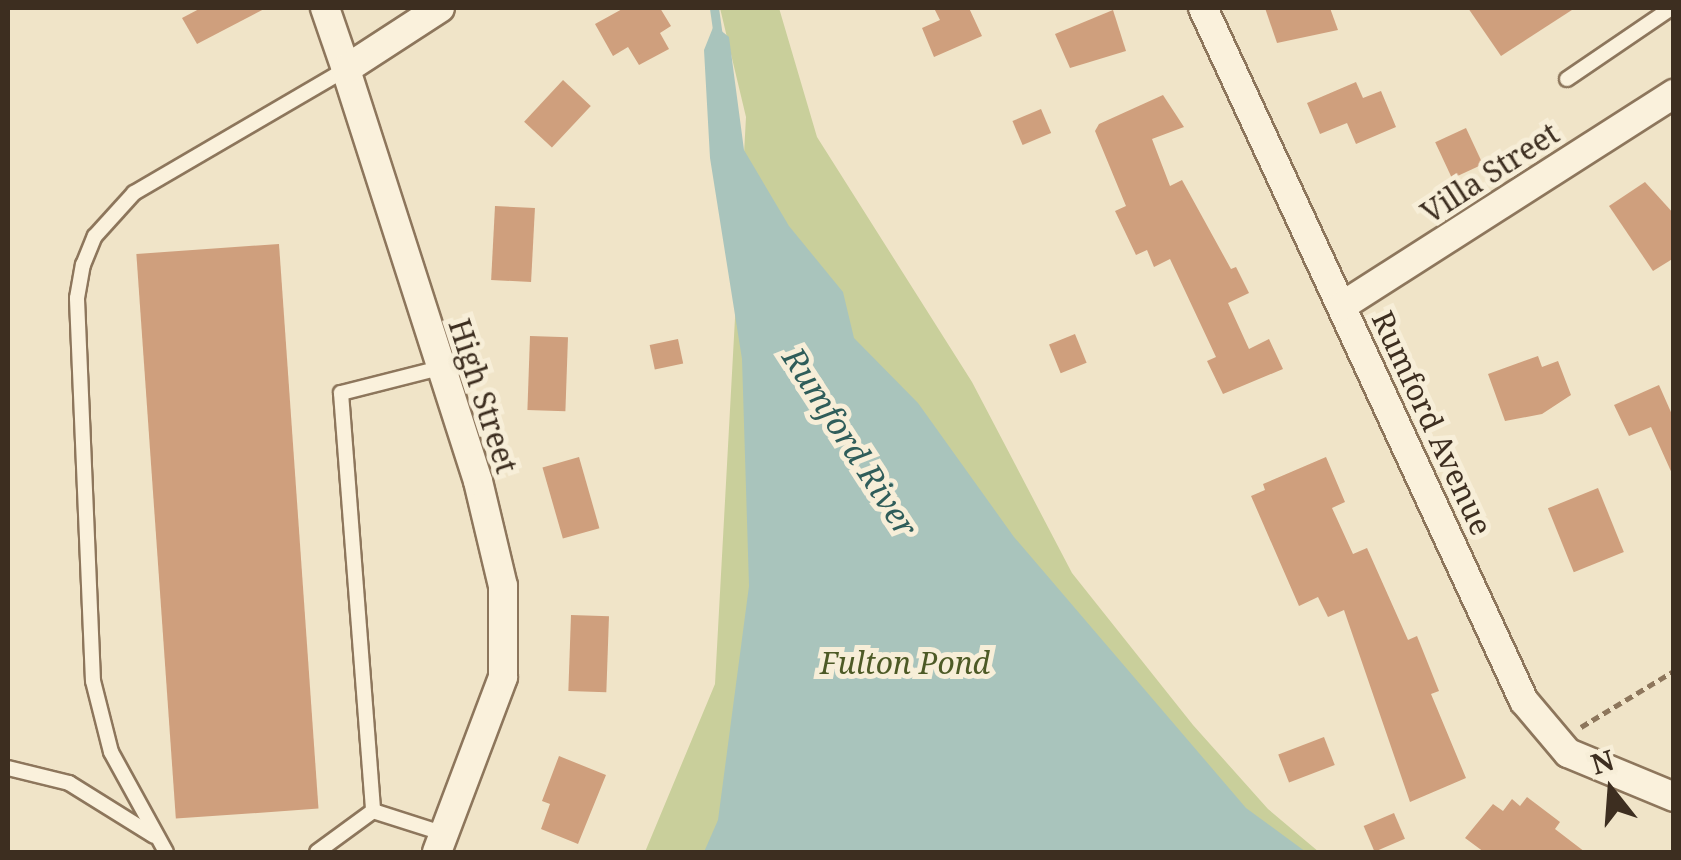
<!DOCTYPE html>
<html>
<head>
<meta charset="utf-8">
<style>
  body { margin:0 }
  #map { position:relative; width:1681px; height:860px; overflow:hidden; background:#f0e4c8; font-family:"Noto Serif",serif }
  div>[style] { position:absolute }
  .green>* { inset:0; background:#c9cf9b }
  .water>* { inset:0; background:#a9c4bc }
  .stream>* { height:9px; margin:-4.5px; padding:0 4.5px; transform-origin:4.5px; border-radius:4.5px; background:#a9c4bc }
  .building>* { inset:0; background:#cf9f7d; transform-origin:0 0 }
  .path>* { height:5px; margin-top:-2.5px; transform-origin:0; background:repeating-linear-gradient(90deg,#8d765c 0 8px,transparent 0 13px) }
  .roads { filter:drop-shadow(2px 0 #8d765c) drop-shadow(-2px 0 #8d765c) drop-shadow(0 2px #8d765c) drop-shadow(0 -2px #8d765c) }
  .lane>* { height:14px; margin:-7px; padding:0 7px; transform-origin:7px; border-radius:7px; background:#faf1dc }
  .street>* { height:28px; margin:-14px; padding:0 14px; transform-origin:14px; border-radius:14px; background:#faf1dc }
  span { translate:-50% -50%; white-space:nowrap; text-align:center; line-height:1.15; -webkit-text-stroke:10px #f7eed8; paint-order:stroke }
  .street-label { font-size:30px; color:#3d2e20 }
  .park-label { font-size:30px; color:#4d5a26; font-style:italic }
  .water-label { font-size:32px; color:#2f5d5a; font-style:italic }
  .frame { position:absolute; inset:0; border:10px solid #3d2e20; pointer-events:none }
  .north { position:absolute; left:1561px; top:740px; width:100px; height:100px; -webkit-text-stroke:8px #f7eed8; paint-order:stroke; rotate:343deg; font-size:28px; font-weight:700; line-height:40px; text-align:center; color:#3d2e20 }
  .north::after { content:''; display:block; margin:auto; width:35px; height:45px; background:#3d2e20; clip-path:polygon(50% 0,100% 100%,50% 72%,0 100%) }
</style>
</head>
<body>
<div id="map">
  <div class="green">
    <i style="clip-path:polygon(720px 8px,779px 8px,817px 137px,972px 382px,1072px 573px,1193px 725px,1268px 809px,1319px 852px,645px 852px,715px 684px,746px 117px)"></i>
  </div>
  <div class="water">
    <i style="clip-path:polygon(714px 25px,729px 37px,744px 150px,789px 226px,843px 292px,854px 338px,918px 403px,1014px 537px,1246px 808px,1306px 852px,704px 852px,718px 820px,749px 586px,742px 359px,710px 158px,704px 50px)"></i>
  </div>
  <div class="stream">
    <i style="left:714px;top:8px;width:27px;rotate:82deg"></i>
  </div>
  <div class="building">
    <i style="clip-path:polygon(201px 8px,266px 8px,197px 44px,182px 18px)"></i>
    <i style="clip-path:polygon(624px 8px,660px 8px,671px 26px,660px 33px,669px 49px,639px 65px,628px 47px,613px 56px,595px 24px)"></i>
    <i style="clip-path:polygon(934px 8px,969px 8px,982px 36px,934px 57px,922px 28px,940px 20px)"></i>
    <i style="clip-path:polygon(1265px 8px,1330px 8px,1338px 30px,1277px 43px)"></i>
    <i style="clip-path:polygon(1468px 8px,1575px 8px,1501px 56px)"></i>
    <i style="clip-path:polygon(1113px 10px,1126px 51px,1070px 68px,1055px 34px)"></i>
    <i style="left:563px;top:80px;width:38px;height:57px;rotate:43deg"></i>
    <i style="clip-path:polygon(1356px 82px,1363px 98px,1381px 91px,1396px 127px,1356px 144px,1347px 123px,1320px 134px,1307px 103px)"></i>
    <i style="clip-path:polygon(1163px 95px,1184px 127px,1152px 139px,1170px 186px,1182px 180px,1231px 269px,1236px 267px,1249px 293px,1228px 303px,1249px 349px,1269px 339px,1283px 369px,1223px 394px,1207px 361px,1216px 357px,1170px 259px,1154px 267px,1147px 250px,1136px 255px,1115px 211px,1126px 206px,1095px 131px,1099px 124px)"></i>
    <i style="left:1041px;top:109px;width:26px;height:31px;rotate:67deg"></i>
    <i style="left:1466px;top:128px;width:40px;height:34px;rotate:65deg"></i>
    <i style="clip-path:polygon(1645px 182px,1674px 214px,1674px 258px,1653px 271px,1609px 206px)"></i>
    <i style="left:495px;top:206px;width:40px;height:74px;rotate:3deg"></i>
    <i style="left:279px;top:244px;width:566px;height:143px;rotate:86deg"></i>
    <i style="left:1075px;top:334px;width:31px;height:28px;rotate:68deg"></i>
    <i style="left:530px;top:336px;width:38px;height:74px;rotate:2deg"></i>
    <i style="left:678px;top:339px;width:25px;height:29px;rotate:78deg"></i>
    <i style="clip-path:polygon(1538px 356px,1542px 367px,1558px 361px,1571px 395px,1542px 414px,1505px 421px,1488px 374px)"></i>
    <i style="clip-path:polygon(1659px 385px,1674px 419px,1674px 478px,1651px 427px,1629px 436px,1614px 405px)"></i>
    <i style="left:579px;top:457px;width:74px;height:38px;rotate:74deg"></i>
    <i style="clip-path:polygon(1326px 457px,1345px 502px,1332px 508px,1353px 554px,1367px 548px,1408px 640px,1417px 636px,1439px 691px,1431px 694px,1466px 778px,1410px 802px,1344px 610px,1328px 617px,1318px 597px,1299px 606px,1251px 496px,1265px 490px,1263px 484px)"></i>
    <i style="left:1598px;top:488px;width:69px;height:54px;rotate:68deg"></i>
    <i style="left:571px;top:615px;width:38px;height:76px;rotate:2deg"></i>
    <i style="left:1324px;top:737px;width:30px;height:49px;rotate:69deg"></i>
    <i style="clip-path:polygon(559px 756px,606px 775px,578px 844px,541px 829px,550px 804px,542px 801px)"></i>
    <i style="clip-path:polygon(1527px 797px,1560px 822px,1555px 829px,1585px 852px,1484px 852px,1465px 838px,1493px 804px,1503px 811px,1512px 799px,1520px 806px)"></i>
    <i style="left:1394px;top:813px;width:28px;height:33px;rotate:67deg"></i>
  </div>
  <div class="path">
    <i style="left:1581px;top:727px;width:109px;rotate:-31.1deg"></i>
  </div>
  <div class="roads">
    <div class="lane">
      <i style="left:1567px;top:79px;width:121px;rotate:-34.2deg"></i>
      <i style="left:440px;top:368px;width:102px;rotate:165.8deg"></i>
      <i style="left:341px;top:393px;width:419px;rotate:85.6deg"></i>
      <i style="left:373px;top:811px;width:76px;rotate:17.7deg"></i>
      <i style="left:8px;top:768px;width:63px;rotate:13.8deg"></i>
      <i style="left:69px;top:783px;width:100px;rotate:31.9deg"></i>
      <i style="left:166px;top:852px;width:114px;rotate:-118.8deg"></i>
      <i style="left:111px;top:752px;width:73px;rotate:-104.2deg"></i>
      <i style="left:93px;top:681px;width:383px;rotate:-92.4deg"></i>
      <i style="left:77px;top:298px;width:34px;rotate:-80deg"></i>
      <i style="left:83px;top:265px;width:31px;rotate:-68deg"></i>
      <i style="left:95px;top:236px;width:58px;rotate:-47.8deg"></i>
      <i style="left:134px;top:193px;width:246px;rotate:-30.3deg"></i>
      <i style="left:317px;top:852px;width:69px;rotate:-36.2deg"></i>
    </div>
    <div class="street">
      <i style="left:325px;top:8px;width:65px;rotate:71deg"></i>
      <i style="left:1203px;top:8px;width:764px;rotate:65.15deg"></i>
      <i style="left:1524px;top:701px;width:68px;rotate:49.8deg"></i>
      <i style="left:1568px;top:753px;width:115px;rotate:22.5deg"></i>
      <i style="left:1342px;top:306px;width:394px;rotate:-32.6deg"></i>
      <i style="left:437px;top:852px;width:187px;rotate:-69.3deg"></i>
      <i style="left:503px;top:677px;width:91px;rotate:-90deg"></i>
      <i style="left:503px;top:586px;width:108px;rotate:-103.4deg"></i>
      <i style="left:478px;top:481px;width:433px;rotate:-107.8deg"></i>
      <i style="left:346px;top:69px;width:112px;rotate:-33deg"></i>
    </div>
  </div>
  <div class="street-label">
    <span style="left:1490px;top:173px;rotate:-33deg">Villa Street</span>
    <span style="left:483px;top:396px;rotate:72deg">High Street</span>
    <span style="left:1432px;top:423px;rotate:65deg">Rumford Avenue</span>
  </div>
  <div class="park-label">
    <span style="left:905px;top:663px">Fulton Pond</span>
  </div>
  <div class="water-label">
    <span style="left:850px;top:442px;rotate:57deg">Rumford River</span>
  </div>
  <div class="frame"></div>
  <div class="north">N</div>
</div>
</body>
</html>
